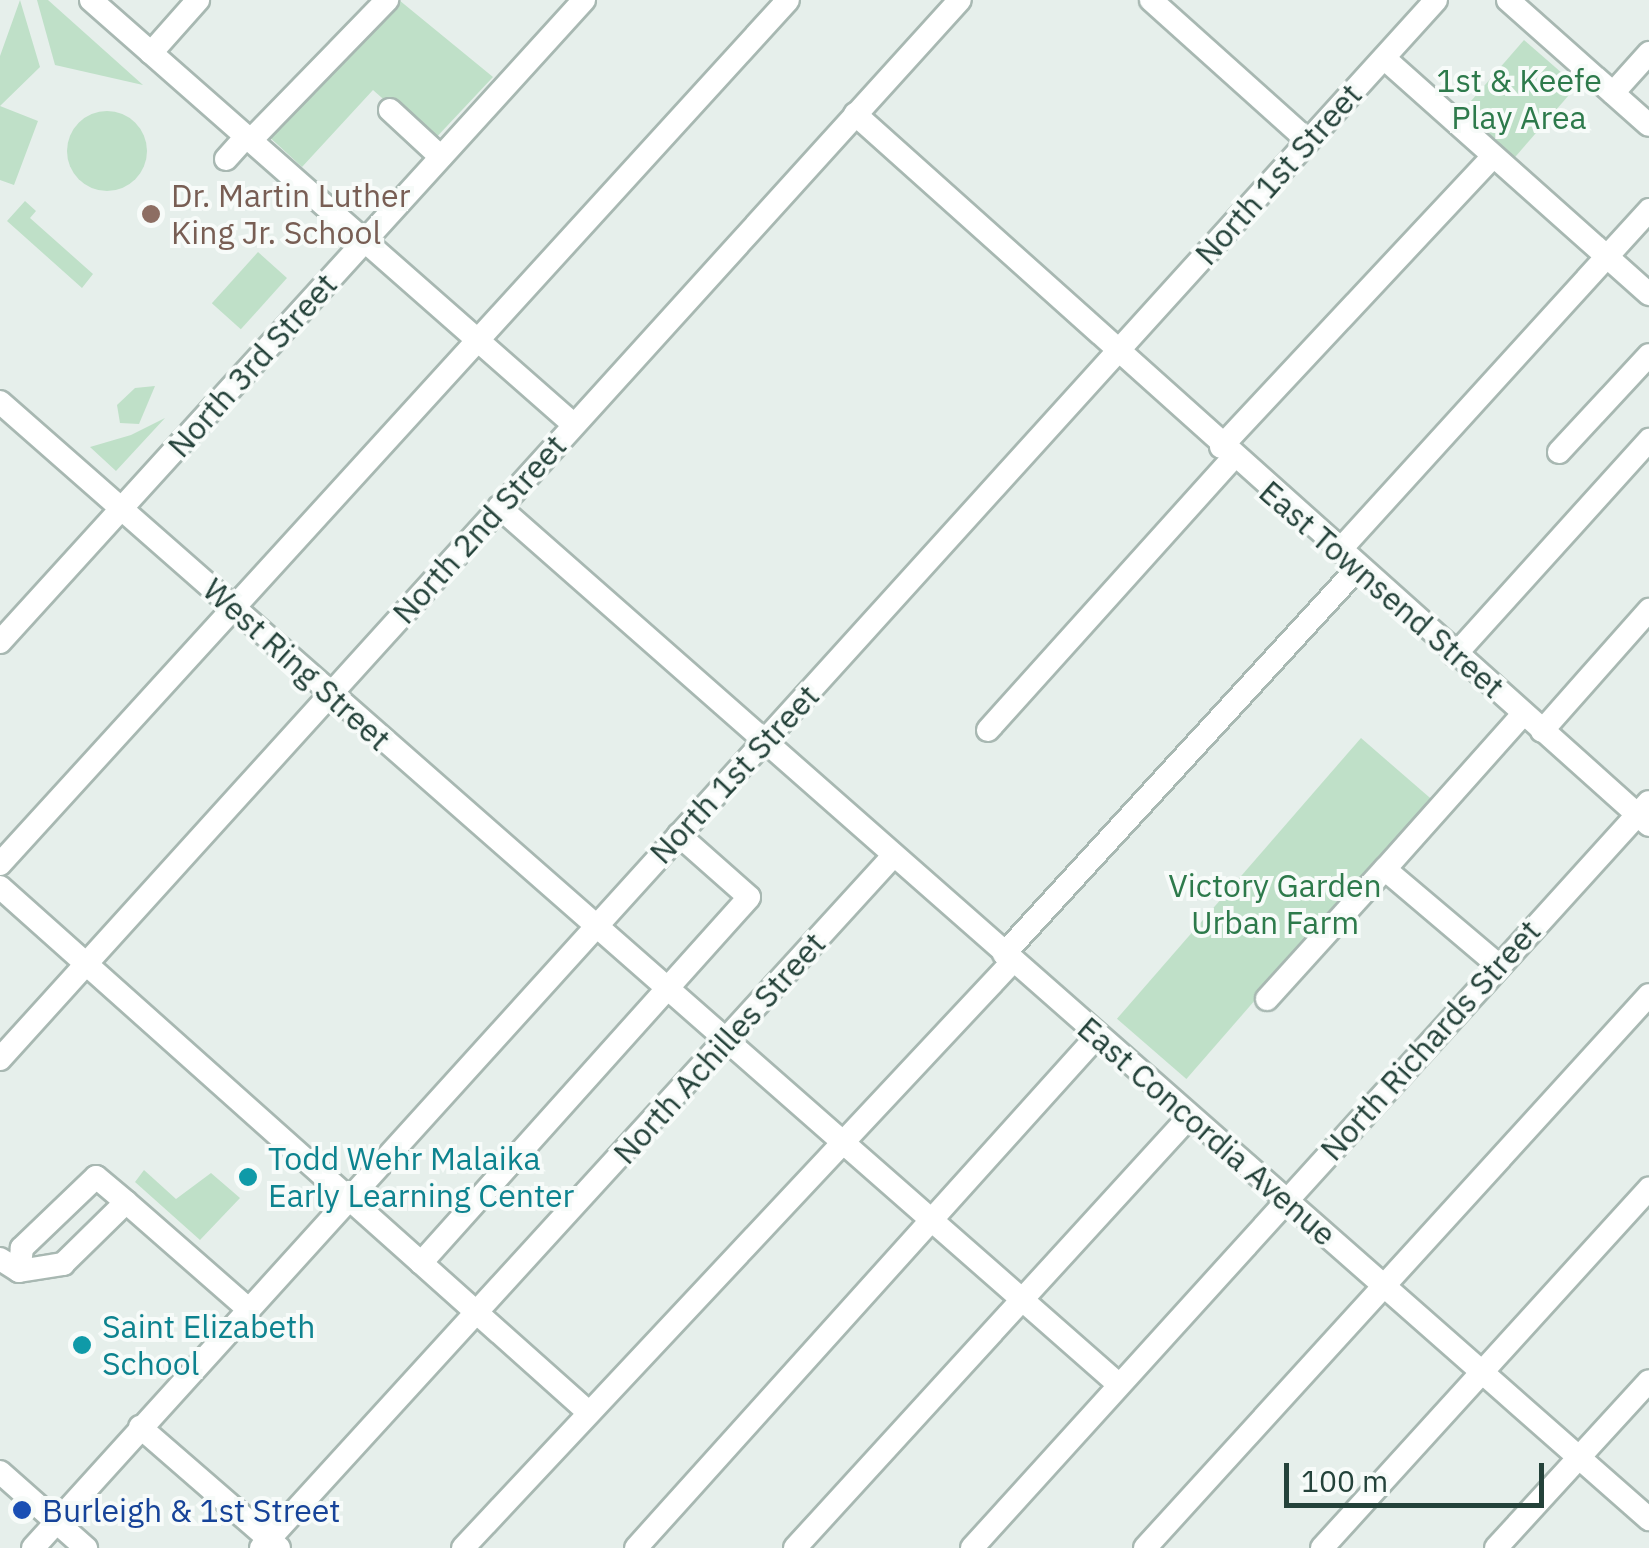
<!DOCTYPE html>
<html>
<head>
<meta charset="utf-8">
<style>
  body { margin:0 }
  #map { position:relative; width:1649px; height:1548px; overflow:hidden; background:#e6efeb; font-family:"IBM Plex Sans",sans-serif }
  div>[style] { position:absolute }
  .green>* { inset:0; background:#bfe0c8; transform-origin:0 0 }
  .round { border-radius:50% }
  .roads { filter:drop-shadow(2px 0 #a8b8b2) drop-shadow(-2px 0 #a8b8b2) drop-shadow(0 2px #a8b8b2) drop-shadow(0 -2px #a8b8b2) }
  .minor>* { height:22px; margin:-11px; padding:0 11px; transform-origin:11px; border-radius:11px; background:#fff }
  .dots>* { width:28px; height:28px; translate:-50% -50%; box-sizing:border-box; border:5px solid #f7fbf9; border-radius:50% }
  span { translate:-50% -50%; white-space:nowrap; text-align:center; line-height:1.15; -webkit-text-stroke:8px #f7fbf9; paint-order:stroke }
  .park-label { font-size:32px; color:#2d7a4b }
  .street-label { font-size:32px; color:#24423a }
  .education-label { font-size:32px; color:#785e54 }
  .left { translate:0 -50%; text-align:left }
  .culture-label { font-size:32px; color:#0d838f }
  .transit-label { font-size:32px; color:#164399 }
  .scale { position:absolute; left:1284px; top:1463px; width:260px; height:45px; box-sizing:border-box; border:5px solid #24423a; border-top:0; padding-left:12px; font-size:30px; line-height:35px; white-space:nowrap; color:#24423a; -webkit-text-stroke:8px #f7fbf9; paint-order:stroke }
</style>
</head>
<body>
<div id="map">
  <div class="green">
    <i style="clip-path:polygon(20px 0,40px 67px,0 106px,38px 121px,14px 185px,0 180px,0 56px)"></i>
    <i style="clip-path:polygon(37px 0,48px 0,143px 85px,55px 65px)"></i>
    <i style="clip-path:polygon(399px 0,493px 77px,432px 142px,373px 90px,302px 167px,265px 133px)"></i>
    <i style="left:1524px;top:40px;width:70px;height:101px;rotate:41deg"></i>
    <i class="round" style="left:67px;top:111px;width:80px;height:80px"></i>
    <i style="clip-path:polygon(25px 201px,36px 211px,30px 218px,93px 274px,82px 288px,7px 221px)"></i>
    <i style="left:258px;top:252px;width:39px;height:69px;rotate:42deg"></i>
    <i style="clip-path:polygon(155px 386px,139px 424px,120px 423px,117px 405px,135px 388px)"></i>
    <i style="clip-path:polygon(165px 418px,116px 471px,90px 447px,131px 435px)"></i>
    <i style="left:1361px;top:738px;width:92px;height:372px;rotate:41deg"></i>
    <i style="clip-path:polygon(144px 1170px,176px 1199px,211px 1173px,240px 1198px,200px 1240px,135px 1182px)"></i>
  </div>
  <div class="roads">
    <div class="minor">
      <i style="left:91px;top:0;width:642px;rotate:41.34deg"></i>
      <i style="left:1151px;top:0;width:211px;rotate:41.9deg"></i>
      <i style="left:1508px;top:0;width:188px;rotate:41.6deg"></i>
      <i style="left:151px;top:53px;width:71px;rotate:-48.4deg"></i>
      <i style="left:1384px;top:58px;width:355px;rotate:41.7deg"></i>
      <i style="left:1613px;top:93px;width:54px;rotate:-48deg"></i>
      <i style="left:390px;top:110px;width:69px;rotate:42.7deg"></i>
      <i style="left:855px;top:114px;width:1066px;rotate:41.84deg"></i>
      <i style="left:250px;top:141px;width:197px;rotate:-45.8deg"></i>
      <i style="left:226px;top:159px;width:30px;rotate:-48deg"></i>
      <i style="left:0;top:402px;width:1487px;rotate:41.29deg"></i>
      <i style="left:1221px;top:447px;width:398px;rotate:-46.9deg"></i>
      <i style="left:1559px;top:452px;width:132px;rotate:-47.1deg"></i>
      <i style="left:499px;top:507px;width:1532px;rotate:41.35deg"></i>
      <i style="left:1339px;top:551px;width:461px;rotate:-47.7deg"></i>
      <i style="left:0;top:642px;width:868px;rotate:-47.71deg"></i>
      <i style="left:1455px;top:655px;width:290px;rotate:-47.9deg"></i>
      <i style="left:988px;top:730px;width:366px;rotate:-48deg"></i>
      <i style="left:1542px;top:731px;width:162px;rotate:-48.5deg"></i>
      <i style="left:0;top:864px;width:1169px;rotate:-47.63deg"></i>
      <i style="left:0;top:887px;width:785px;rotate:41.75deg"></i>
      <i style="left:1004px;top:954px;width:524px;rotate:-47.48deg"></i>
      <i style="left:1498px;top:965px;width:148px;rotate:-139.7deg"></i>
      <i style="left:1385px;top:869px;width:208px;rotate:-48.3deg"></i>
      <i style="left:1267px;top:999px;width:176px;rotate:-47.8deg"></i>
      <i style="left:0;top:1059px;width:1429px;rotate:-47.81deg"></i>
      <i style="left:126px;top:1202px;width:159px;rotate:41.2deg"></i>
      <i style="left:0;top:1259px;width:22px;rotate:32deg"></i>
      <i style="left:19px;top:1271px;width:45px;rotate:-9deg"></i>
      <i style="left:63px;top:1264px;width:88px;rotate:-44.5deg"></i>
      <i style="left:126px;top:1202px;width:39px;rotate:-140deg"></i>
      <i style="left:96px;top:1177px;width:103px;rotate:136.2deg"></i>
      <i style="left:22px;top:1248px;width:23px;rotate:97deg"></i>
      <i style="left:421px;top:1263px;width:491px;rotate:-48.1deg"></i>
      <i style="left:749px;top:897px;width:94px;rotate:-138.5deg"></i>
      <i style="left:140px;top:1427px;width:184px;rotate:41deg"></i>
      <i style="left:0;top:1472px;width:115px;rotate:41.5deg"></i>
      <i style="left:33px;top:1548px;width:2089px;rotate:-47.81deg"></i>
      <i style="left:261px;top:1548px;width:937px;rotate:-47.59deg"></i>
      <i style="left:463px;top:1548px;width:804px;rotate:-46.86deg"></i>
      <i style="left:636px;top:1548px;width:690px;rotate:-47.99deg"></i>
      <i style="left:795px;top:1548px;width:585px;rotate:-47.56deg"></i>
      <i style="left:972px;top:1548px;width:1007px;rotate:-47.78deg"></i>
      <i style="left:1145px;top:1548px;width:748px;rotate:-47.65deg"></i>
      <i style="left:1322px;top:1548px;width:486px;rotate:-47.7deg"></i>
      <i style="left:1496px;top:1548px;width:226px;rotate:-47.5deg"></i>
    </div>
  </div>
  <div class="dots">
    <i style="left:151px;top:214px;background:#8d6e63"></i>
    <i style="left:248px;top:1177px;background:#0f9aa8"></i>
    <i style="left:82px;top:1345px;background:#0f9aa8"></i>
    <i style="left:22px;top:1510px;background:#1a4fb4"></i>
  </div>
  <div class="park-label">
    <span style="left:1519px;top:99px">1st &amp; Keefe<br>Play Area</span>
    <span style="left:1275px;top:904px">Victory Garden<br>Urban Farm</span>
  </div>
  <div class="street-label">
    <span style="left:1278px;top:174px;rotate:-48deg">North 1st Street</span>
    <span style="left:252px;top:365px;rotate:-48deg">North 3rd Street</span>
    <span style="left:479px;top:529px;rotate:-48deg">North 2nd Street</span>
    <span style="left:1382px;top:589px;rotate:41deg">East Townsend Street</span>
    <span style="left:297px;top:664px;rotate:42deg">West Ring Street</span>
    <span style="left:734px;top:774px;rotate:-47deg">North 1st Street</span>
    <span style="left:1430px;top:1040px;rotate:-48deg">North Richards Street</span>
    <span style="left:719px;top:1048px;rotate:-48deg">North Achilles Street</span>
    <span style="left:1207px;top:1131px;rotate:41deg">East Concordia Avenue</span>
  </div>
  <div class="education-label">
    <span class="left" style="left:171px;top:214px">Dr. Martin Luther<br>King Jr. School</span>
  </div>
  <div class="culture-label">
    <span class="left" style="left:268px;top:1177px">Todd Wehr Malaika<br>Early Learning Center</span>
    <span class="left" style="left:102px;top:1345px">Saint Elizabeth<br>School</span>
  </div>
  <div class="transit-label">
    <span class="left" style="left:42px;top:1510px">Burleigh &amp; 1st Street</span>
  </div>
  <div class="scale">100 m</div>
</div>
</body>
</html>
